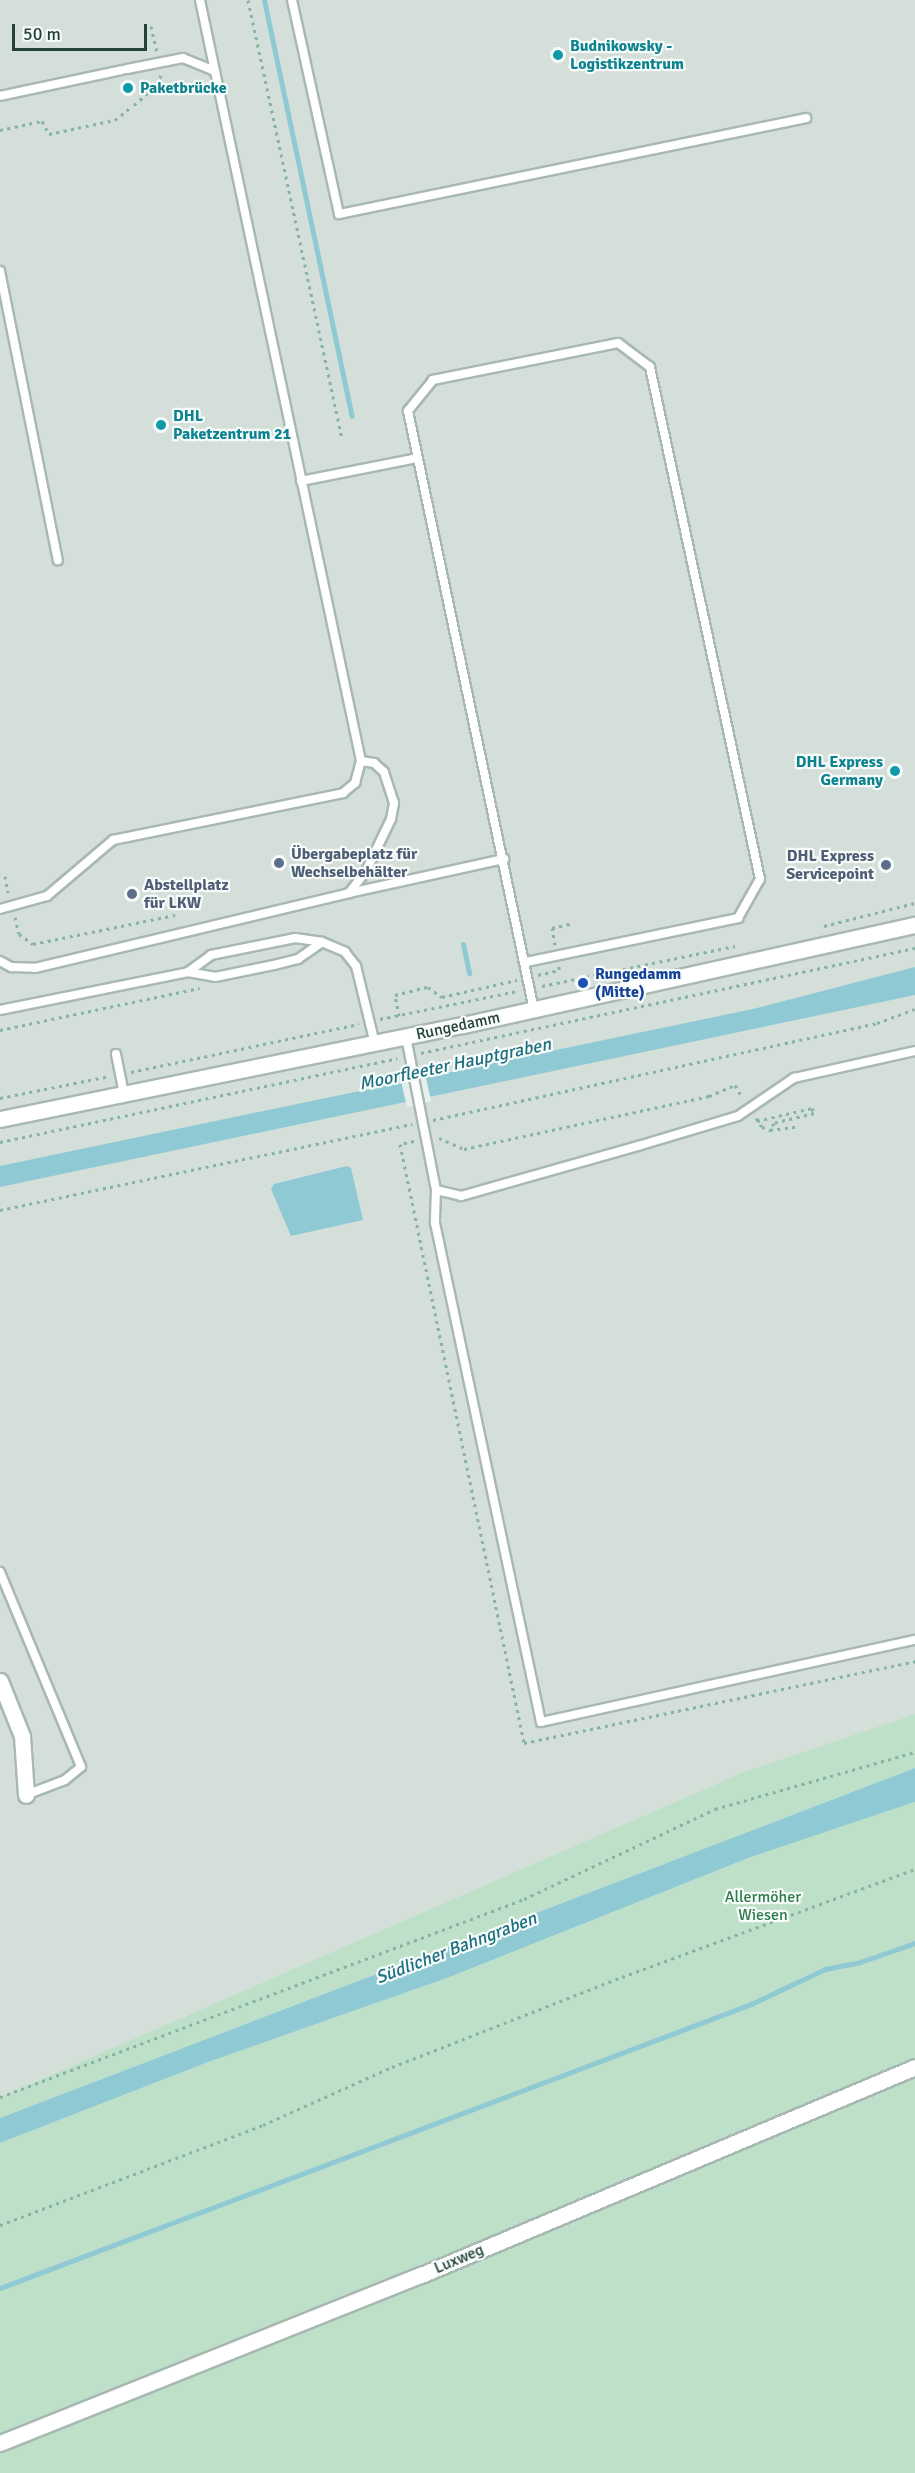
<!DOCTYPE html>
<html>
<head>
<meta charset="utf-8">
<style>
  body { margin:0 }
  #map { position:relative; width:915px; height:2473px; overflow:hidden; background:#e6efeb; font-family:Signika,sans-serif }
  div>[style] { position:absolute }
  .built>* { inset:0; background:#d4dfda }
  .green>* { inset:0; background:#bfe0c8 }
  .water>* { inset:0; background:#8ec9d4 }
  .pier>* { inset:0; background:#e6efeb; transform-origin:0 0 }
  .stream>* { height:5px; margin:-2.5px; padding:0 2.5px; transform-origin:2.5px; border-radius:2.5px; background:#8ec9d4 }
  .path>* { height:3px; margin-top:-1.5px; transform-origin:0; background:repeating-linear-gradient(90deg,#86b3a5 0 3px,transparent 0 7.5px) }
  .roads { filter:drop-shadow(2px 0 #a8b8b2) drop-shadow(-2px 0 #a8b8b2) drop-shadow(0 2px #a8b8b2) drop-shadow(0 -2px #a8b8b2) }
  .lane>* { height:8px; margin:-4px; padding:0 4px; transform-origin:4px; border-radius:4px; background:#fff }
  .street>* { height:15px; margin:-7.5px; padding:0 7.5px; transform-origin:7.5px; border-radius:7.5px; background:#fff }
  .dots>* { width:16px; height:16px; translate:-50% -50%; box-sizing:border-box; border:3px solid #f7fbf9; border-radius:50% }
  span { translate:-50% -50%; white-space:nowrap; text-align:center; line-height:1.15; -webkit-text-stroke:4.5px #f7fbf9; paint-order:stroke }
  .culture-label { font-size:16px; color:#0d838f; font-weight:700 }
  .left { translate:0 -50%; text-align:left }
  .right { translate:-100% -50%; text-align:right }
  .service-label { font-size:16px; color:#4e5e75; font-weight:700 }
  .transit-label { font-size:16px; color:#164399; font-weight:700 }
  .street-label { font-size:16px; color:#24423a }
  .park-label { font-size:16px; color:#2d7a4b }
  .water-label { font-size:18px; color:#1c6f80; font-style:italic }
  .scale { position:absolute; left:12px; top:24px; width:135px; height:27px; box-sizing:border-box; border:3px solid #24423a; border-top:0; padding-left:8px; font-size:18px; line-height:21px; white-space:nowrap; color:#24423a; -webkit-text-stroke:4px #f7fbf9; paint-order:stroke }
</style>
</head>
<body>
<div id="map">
  <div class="built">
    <i style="clip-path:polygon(0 0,915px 0,915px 1714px,719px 1783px,0 2097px)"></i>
  </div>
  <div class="green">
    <i style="clip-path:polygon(915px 1714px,915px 1768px,0 2118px,0 2097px,744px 1772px)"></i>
    <i style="clip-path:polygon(915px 1802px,915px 2473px,0 2473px,0 2143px,211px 2061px,447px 1978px,751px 1857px)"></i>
  </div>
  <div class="water">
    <i style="clip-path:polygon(915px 967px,915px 995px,0 1187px,0 1166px,753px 1009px)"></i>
    <i style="clip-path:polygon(347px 1166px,351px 1168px,363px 1220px,291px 1236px,271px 1189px,274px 1184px)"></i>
    <i style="clip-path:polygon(915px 1768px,915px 1802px,751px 1857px,447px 1978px,211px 2061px,0 2143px,0 2118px)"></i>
  </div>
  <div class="pier">
    <i style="left:425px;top:1074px;width:28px;height:25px;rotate:77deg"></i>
  </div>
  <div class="stream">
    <i style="left:264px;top:0;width:425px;rotate:78.1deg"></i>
    <i style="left:463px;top:944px;width:30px;rotate:78deg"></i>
    <i style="left:0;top:2288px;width:803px;rotate:-20.71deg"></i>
    <i style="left:751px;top:2004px;width:82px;rotate:-25.3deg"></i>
    <i style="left:825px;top:1969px;width:36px;rotate:-11deg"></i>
    <i style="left:860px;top:1962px;width:58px;rotate:-19.1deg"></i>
  </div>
  <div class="path">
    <i style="left:248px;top:0;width:448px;rotate:77.9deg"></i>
    <i style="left:151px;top:26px;width:26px;rotate:77deg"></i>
    <i style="left:134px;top:105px;width:30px;rotate:-41deg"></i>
    <i style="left:157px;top:85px;width:11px;rotate:-68deg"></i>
    <i style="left:0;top:130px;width:43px;rotate:-12.1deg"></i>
    <i style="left:42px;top:121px;width:15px;rotate:62deg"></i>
    <i style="left:49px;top:134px;width:67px;rotate:-12deg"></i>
    <i style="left:115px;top:120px;width:19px;rotate:-39deg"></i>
    <i style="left:5px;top:876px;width:17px;rotate:80deg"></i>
    <i style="left:15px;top:917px;width:17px;rotate:77deg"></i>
    <i style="left:19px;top:934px;width:17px;rotate:36deg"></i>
    <i style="left:33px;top:944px;width:145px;rotate:-11.5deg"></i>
    <i style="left:824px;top:926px;width:94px;rotate:-14.2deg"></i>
    <i style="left:555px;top:945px;width:17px;rotate:-100deg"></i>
    <i style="left:552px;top:928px;width:22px;rotate:-13deg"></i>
    <i style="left:538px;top:975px;width:22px;rotate:-13deg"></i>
    <i style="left:559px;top:970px;width:4px;rotate:-90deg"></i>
    <i style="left:542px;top:986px;width:197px;rotate:-11.7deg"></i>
    <i style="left:399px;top:1016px;width:21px;rotate:-101deg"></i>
    <i style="left:395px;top:995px;width:34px;rotate:-14deg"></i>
    <i style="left:428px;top:987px;width:17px;rotate:36deg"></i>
    <i style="left:442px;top:997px;width:77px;rotate:-12.8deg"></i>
    <i style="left:380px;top:1019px;width:141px;rotate:-11.5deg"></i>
    <i style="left:0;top:1030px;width:204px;rotate:-11.9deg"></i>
    <i style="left:421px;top:1053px;width:505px;rotate:-12deg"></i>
    <i style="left:131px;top:1072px;width:233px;rotate:-11.9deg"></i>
    <i style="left:0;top:1098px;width:112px;rotate:-11.3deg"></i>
    <i style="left:756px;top:1118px;width:11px;rotate:56deg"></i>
    <i style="left:762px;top:1127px;width:9px;rotate:21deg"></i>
    <i style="left:770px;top:1130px;width:26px;rotate:-7deg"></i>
    <i style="left:433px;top:1120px;width:454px;rotate:-12.3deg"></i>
    <i style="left:877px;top:1023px;width:40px;rotate:-20.2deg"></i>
    <i style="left:757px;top:1121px;width:57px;rotate:-13.3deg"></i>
    <i style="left:812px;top:1108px;width:5px;rotate:68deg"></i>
    <i style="left:814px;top:1113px;width:42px;rotate:166.3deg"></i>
    <i style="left:773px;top:1123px;width:6px;rotate:81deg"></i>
    <i style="left:439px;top:1138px;width:27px;rotate:24deg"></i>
    <i style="left:464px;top:1149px;width:251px;rotate:-12.2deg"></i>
    <i style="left:709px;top:1096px;width:28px;rotate:-23deg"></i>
    <i style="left:735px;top:1085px;width:14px;rotate:60deg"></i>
    <i style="left:414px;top:1141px;width:14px;rotate:168deg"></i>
    <i style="left:400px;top:1144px;width:612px;rotate:78.3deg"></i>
    <i style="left:524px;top:1743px;width:400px;rotate:-11.8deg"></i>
    <i style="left:0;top:1142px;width:406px;rotate:-11.9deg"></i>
    <i style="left:0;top:1210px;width:421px;rotate:-11.8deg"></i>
    <i style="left:0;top:2097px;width:560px;rotate:-20.7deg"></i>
    <i style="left:524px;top:1899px;width:211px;rotate:-25.2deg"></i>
    <i style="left:715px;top:1809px;width:208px;rotate:-15.9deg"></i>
    <i style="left:0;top:2225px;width:281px;rotate:-20.8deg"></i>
    <i style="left:263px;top:2125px;width:141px;rotate:-24.2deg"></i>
    <i style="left:392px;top:2067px;width:247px;rotate:-21.4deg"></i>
    <i style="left:622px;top:1977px;width:312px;rotate:-20.2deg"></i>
  </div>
  <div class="roads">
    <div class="lane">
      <i style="left:200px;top:0;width:73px;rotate:78.1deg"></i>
      <i style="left:292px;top:0;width:219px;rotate:77.6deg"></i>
      <i style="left:339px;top:214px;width:477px;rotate:-11.6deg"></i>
      <i style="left:0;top:96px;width:125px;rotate:-12deg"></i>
      <i style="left:0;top:271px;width:295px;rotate:78.7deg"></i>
      <i style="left:301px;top:481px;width:118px;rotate:-11.2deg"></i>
      <i style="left:349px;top:893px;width:159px;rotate:-12.4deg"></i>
      <i style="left:0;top:909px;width:49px;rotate:-15.5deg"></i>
      <i style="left:47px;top:896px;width:87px;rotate:-40.3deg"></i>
      <i style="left:113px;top:840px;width:235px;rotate:-11.5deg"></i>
      <i style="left:343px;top:793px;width:16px;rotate:-40deg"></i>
      <i style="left:355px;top:783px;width:23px;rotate:-75deg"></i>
      <i style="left:361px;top:761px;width:705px;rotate:-101.95deg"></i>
      <i style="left:215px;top:71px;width:35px;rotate:-158deg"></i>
      <i style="left:183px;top:58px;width:57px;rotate:168.9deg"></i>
      <i style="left:0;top:961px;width:13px;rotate:29deg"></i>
      <i style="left:11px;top:967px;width:24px;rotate:2deg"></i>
      <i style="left:35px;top:968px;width:323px;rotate:-13.4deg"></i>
      <i style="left:349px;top:893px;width:28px;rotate:-52deg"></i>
      <i style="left:366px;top:871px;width:58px;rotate:-64.3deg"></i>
      <i style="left:391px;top:819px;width:16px;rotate:-79deg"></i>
      <i style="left:394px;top:803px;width:33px;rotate:-108deg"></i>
      <i style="left:384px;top:772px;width:13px;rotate:-138deg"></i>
      <i style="left:374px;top:763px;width:13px;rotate:-171deg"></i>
      <i style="left:526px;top:962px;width:217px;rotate:-11.7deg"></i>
      <i style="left:738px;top:918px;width:45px;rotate:-60.6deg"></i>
      <i style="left:760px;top:879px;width:524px;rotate:-102.13deg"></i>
      <i style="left:650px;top:367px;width:40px;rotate:-143deg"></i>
      <i style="left:618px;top:343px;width:189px;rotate:168.7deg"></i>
      <i style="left:433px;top:380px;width:40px;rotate:129deg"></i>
      <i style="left:408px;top:411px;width:612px;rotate:78.12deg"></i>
      <i style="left:188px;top:972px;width:29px;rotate:-36deg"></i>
      <i style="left:211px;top:955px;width:86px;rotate:-11.4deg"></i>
      <i style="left:295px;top:938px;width:27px;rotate:8deg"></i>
      <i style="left:322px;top:942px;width:25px;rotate:23deg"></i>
      <i style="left:345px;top:952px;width:18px;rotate:52deg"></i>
      <i style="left:356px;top:966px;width:80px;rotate:76.3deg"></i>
      <i style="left:0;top:1010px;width:192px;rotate:-11.4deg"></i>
      <i style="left:188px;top:972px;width:27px;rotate:10deg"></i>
      <i style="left:215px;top:977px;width:60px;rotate:-11.5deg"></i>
      <i style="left:274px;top:965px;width:25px;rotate:-14deg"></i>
      <i style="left:298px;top:959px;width:29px;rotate:-35deg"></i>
      <i style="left:406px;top:1037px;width:156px;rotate:78.9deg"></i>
      <i style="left:436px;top:1190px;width:33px;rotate:92deg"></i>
      <i style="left:435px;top:1223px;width:510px;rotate:78.01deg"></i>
      <i style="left:541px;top:1722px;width:383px;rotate:-12.4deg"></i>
      <i style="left:116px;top:1054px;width:41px;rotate:78.7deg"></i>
      <i style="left:436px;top:1190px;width:26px;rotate:13deg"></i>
      <i style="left:461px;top:1196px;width:184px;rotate:-15.8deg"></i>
      <i style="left:638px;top:1146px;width:104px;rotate:-16.7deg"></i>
      <i style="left:738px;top:1116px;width:68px;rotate:-34.2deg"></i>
      <i style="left:794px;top:1078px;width:124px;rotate:-12.6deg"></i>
      <i style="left:0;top:1572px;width:211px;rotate:67.4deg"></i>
      <i style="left:81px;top:1767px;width:21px;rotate:141deg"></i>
      <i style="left:65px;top:1780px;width:42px;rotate:159deg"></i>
    </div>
    <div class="street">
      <i style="left:0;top:1119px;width:472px;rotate:-11.5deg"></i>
      <i style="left:463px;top:1025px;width:463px;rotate:-12.5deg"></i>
      <i style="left:0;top:1681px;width:59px;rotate:68.2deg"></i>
      <i style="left:22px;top:1736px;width:59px;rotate:86.1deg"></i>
      <i style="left:0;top:2443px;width:453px;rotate:-21.8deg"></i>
      <i style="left:421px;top:2275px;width:536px;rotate:-22.83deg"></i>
    </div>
  </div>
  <div class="dots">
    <i style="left:558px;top:55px;background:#0f9aa8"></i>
    <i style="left:128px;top:88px;background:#0f9aa8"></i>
    <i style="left:161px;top:425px;background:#0f9aa8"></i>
    <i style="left:895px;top:771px;background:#0f9aa8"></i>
    <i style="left:279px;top:863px;background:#5c6f8a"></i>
    <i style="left:886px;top:865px;background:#5c6f8a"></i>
    <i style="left:132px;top:894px;background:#5c6f8a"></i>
    <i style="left:583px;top:983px;background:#1a4fb4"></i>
  </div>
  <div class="culture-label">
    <span class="left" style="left:570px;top:55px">Budnikowsky -<br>Logistikzentrum</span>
    <span class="left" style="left:140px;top:88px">Paketbrücke</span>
    <span class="left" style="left:173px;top:425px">DHL<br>Paketzentrum 21</span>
    <span class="right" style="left:883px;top:771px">DHL Express<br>Germany</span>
  </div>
  <div class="service-label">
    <span class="left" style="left:291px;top:863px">Übergabeplatz für<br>Wechselbehälter</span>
    <span class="right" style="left:874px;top:865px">DHL Express<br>Servicepoint</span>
    <span class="left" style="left:144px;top:894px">Abstellplatz<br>für LKW</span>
  </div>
  <div class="transit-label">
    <span class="left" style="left:595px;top:983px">Rungedamm<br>(Mitte)</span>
  </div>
  <div class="street-label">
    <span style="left:458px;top:1026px;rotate:-12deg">Rungedamm</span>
    <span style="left:459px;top:2259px;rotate:-23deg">Luxweg</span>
  </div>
  <div class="park-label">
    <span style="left:763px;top:1906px">Allermöher<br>Wiesen</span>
  </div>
  <div class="water-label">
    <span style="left:455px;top:1064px;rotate:-12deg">Moorfleeter Hauptgraben</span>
    <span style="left:456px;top:1948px;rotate:-21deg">Südlicher Bahngraben</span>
  </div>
  <div class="scale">50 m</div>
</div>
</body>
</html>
